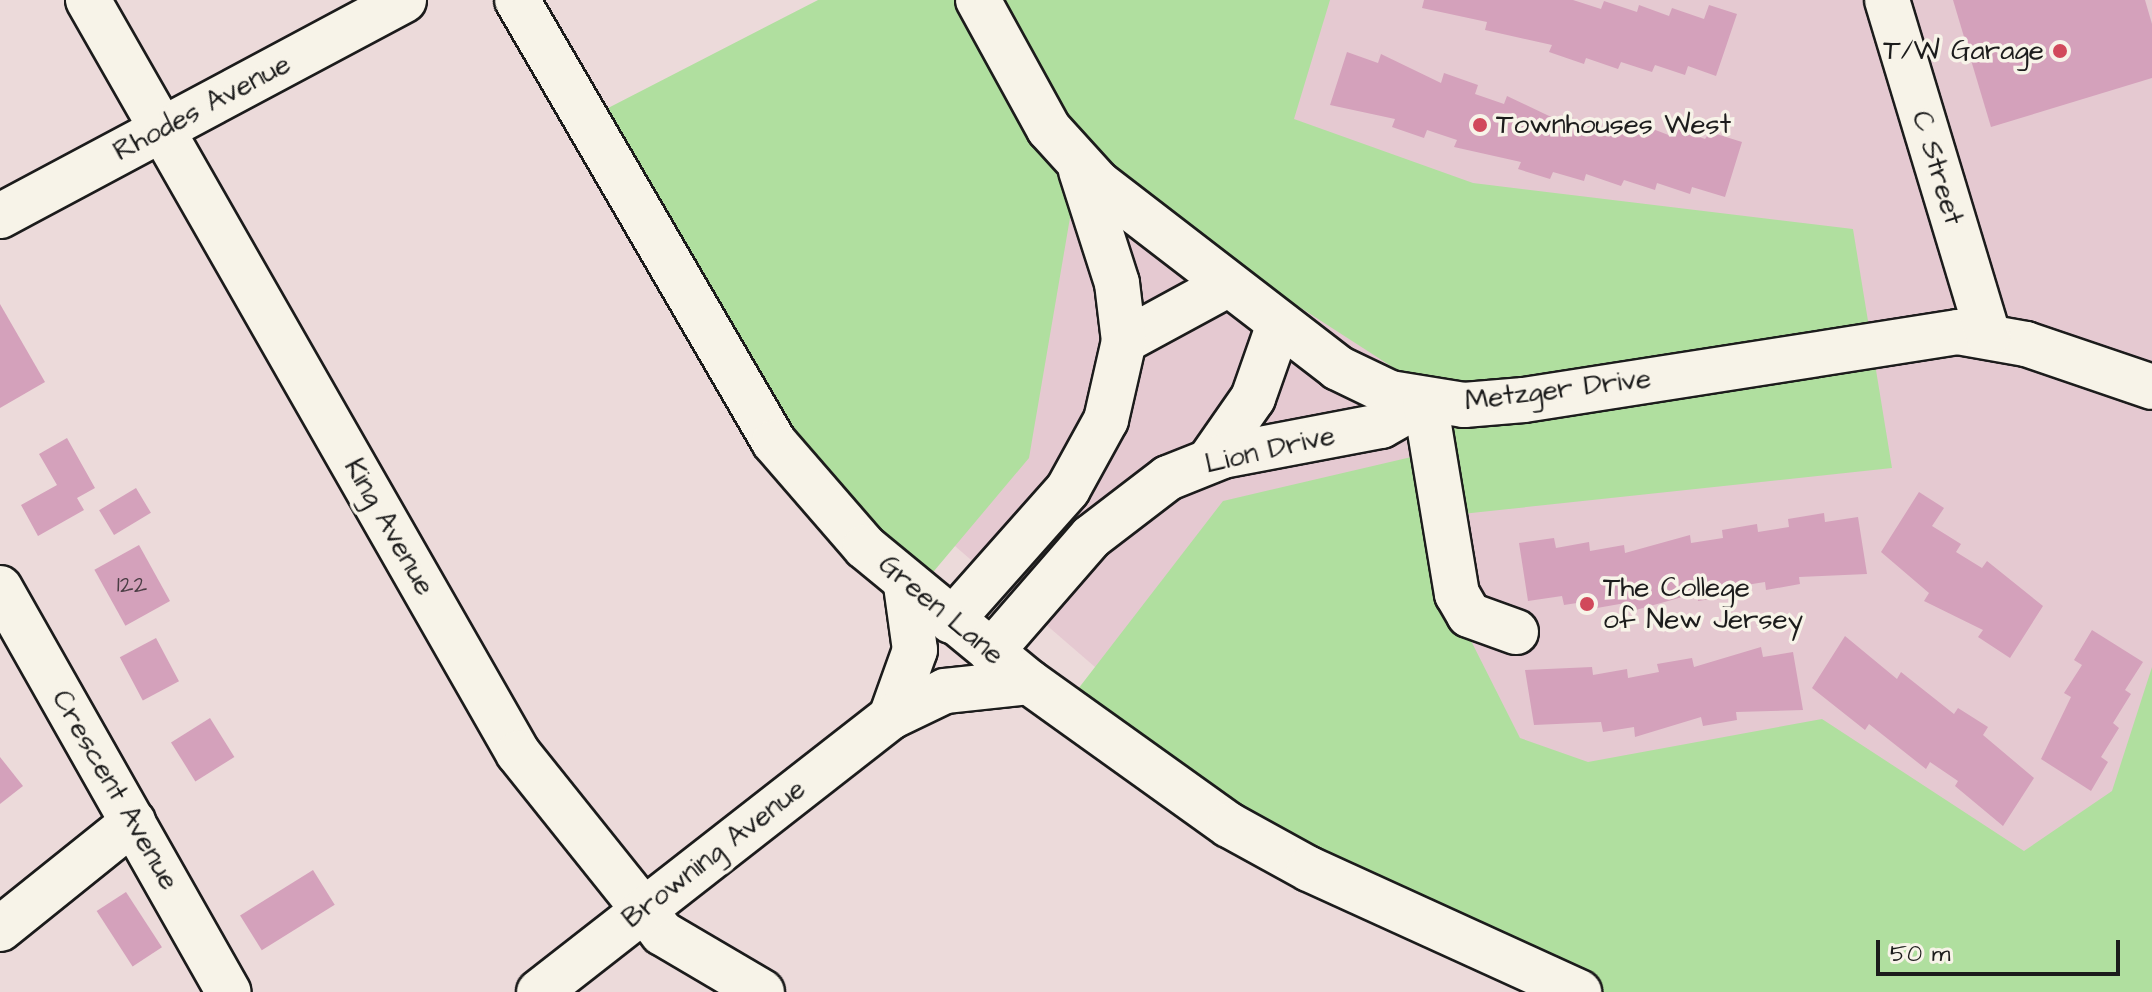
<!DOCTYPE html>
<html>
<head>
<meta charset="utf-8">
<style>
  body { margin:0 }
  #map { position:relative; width:2152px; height:992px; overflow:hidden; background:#ecdada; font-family:"Architects Daughter",sans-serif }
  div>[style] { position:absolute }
  .built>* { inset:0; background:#e5c9d1 }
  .green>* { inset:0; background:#b0df9f }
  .building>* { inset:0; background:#d4a1bb; transform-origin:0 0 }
  .roads { filter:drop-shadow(2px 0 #1c1c1c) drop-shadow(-2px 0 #1c1c1c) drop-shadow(0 2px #1c1c1c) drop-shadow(0 -2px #1c1c1c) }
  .minor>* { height:44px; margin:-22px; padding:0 22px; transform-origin:22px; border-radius:22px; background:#f7f3e8 }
  .dots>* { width:22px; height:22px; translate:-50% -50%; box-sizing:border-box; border:4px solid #f7f3e8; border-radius:50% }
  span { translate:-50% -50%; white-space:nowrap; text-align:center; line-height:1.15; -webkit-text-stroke:7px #f7f3e8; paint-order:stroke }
  .number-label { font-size:24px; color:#4a3d44 }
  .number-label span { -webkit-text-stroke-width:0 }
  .poi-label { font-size:28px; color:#1c1c1c }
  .right { translate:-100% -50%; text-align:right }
  .left { translate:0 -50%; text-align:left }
  .street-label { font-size:28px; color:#1c1c1c }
  .scale { position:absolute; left:1876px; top:940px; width:244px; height:36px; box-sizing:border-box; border:4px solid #1c1c1c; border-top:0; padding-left:10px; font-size:24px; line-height:28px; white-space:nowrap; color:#1c1c1c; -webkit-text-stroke:6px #f7f3e8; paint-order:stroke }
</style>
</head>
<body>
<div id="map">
  <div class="built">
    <i style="clip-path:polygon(838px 0,2152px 0,2152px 777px,1982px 992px,1154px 718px,889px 489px)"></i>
  </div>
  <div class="green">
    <i style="clip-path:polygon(818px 0,1330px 0,1294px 119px,1473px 183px,1853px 229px,1892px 468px,1434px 517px,1458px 615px,1520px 738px,1588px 762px,1822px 719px,2024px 851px,2112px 791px,2152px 667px,2152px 992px,1594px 992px,1058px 715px,1223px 501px,1420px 455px,1411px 379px,1079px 165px,1029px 458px,908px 602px,579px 123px)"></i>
  </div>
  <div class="building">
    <i style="clip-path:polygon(1424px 0,1573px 0,1601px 9px,1604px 1px,1637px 12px,1639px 5px,1669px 16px,1672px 8px,1704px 19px,1709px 5px,1737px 14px,1716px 76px,1688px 66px,1685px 75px,1655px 65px,1652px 72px,1621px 62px,1618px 69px,1586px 58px,1584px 64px,1549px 52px,1552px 45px,1485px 30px,1487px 22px,1422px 8px)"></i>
    <i style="clip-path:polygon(1953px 0,2145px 0,2152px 24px,2152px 78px,1991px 127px)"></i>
    <i style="clip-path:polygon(1347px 52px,1378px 63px,1381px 54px,1441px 83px,1444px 73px,1478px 85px,1475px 94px,1504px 104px,1507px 96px,1568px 125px,1571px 117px,1603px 128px,1606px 120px,1638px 131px,1640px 124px,1671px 136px,1674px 128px,1705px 139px,1710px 132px,1742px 142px,1725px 197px,1692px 187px,1690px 194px,1657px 183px,1655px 190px,1624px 180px,1621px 186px,1586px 174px,1584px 181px,1553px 172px,1550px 179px,1518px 169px,1521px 162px,1454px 147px,1457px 140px,1427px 130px,1424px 138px,1392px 127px,1395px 119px,1330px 105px)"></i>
    <i style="clip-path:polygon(0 304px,45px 382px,0 408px)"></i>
    <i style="clip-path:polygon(67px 438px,95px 488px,77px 498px,84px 510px,38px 536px,21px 505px,57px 485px,39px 454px)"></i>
    <i style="left:136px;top:488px;width:29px;height:43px;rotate:59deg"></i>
    <i style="clip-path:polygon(1919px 492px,1944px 508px,1932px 526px,1961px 544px,1956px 552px,1982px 568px,1987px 561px,2043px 606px,2010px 658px,1978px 637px,1983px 630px,1924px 601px,1929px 593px,1881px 552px)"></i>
    <i style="clip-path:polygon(1824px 513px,1825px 522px,1858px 517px,1867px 574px,1799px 577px,1800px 584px,1766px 590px,1765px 582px,1733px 587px,1735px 595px,1698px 601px,1697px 593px,1632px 611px,1631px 602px,1597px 608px,1596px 600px,1564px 605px,1562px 596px,1528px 601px,1519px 543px,1554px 538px,1556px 548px,1589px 542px,1590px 551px,1624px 545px,1625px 553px,1690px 535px,1691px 543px,1723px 538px,1722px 530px,1757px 524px,1758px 532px,1789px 527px,1788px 519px)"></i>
    <i style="left:139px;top:545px;width:64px;height:51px;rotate:61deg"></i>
    <i style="clip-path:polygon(2092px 630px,2143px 662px,2125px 690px,2131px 694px,2113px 723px,2119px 728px,2101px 757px,2108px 762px,2091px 791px,2041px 759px,2071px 697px,2064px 693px,2082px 665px,2074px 660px)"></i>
    <i style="clip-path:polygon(1845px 636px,1897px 679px,1901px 672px,1954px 714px,1958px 708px,1988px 727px,1983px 735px,2034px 778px,2003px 826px,1955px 786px,1958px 781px,1930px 762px,1926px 769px,1869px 724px,1865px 730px,1812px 688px)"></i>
    <i style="left:156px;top:638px;width:49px;height:41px;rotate:62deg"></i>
    <i style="clip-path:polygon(1761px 647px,1763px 657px,1793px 652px,1803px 710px,1736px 712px,1737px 720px,1703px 726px,1701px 717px,1635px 737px,1634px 727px,1603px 732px,1601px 722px,1534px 725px,1525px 670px,1592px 667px,1593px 675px,1627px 669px,1628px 678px,1659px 672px,1657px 664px,1692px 658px,1694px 667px)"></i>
    <i style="left:210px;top:718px;width:46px;height:46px;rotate:58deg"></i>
    <i style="clip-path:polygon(0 757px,23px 786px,0 804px)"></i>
    <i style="left:313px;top:870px;width:41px;height:86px;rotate:58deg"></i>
    <i style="left:126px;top:892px;width:66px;height:35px;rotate:57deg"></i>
  </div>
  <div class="roads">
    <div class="minor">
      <i style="left:88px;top:0;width:867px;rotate:60.27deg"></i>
      <i style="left:518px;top:753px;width:231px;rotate:51.3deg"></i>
      <i style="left:662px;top:933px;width:116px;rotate:30.5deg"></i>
      <i style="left:517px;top:0;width:511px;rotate:59.82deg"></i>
      <i style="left:774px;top:442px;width:139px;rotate:49.1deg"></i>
      <i style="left:865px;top:547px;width:212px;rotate:39.5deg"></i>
      <i style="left:1029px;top:682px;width:246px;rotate:35.6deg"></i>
      <i style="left:1229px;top:825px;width:91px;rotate:28.8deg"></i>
      <i style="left:1309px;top:869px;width:297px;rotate:24.5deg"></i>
      <i style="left:978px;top:0;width:147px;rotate:61.2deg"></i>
      <i style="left:1049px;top:129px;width:73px;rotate:47.8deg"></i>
      <i style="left:1098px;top:183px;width:303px;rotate:37.6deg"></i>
      <i style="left:1338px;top:368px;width:58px;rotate:25.7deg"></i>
      <i style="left:1390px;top:393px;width:75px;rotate:9.2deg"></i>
      <i style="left:1464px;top:405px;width:60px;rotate:-4.8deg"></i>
      <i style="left:1524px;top:400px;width:439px;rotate:-8.9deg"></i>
      <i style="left:1958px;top:332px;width:69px;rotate:10deg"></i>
      <i style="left:2026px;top:344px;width:133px;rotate:18.8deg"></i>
      <i style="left:1887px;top:0;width:350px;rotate:73.2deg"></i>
      <i style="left:0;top:216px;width:458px;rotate:-28.1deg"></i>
      <i style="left:1124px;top:341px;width:117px;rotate:-28.5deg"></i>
      <i style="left:1209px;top:461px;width:77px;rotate:-55.1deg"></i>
      <i style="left:1253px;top:398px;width:78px;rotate:-70.6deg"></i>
      <i style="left:0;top:588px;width:464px;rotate:60.5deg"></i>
      <i style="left:951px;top:621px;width:176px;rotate:-48.4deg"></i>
      <i style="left:1068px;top:489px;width:79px;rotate:-61.2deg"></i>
      <i style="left:1106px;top:420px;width:81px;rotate:-77.2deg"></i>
      <i style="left:1124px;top:341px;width:58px;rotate:-96.9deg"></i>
      <i style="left:1117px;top:283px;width:118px;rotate:-107.8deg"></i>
      <i style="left:991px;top:652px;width:152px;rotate:-49deg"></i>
      <i style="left:1091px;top:537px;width:97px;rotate:-37.5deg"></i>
      <i style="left:1168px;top:478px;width:59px;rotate:-21.8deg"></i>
      <i style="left:1223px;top:456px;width:161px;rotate:-10.8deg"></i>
      <i style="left:1381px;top:426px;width:51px;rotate:-29.6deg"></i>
      <i style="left:1425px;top:401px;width:196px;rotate:80.6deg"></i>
      <i style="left:1457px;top:594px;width:24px;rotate:60deg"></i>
      <i style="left:1469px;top:615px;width:50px;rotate:19.9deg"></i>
      <i style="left:891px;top:717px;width:71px;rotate:-70.3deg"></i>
      <i style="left:915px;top:650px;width:66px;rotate:-97.9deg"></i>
      <i style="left:0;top:929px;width:171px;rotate:-38.8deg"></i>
      <i style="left:539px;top:992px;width:447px;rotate:-38deg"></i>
      <i style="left:891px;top:717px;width:60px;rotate:-25.7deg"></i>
      <i style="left:945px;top:691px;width:84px;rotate:-6.1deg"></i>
    </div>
  </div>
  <div class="dots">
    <i style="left:2060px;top:51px;background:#d1495b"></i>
    <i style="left:1480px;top:125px;background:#d1495b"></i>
    <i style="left:1587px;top:604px;background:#d1495b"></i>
  </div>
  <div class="number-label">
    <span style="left:132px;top:586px">122</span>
  </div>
  <div class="poi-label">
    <span class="right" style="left:2044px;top:51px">T/W Garage</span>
    <span class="left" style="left:1496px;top:125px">Townhouses West</span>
    <span class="left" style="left:1603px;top:604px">The College<br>of New Jersey</span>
  </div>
  <div class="street-label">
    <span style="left:202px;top:108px;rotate:-28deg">Rhodes Avenue</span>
    <span style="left:1937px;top:168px;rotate:73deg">C Street</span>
    <span style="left:1558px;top:390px;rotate:-7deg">Metzger Drive</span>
    <span style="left:1270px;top:450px;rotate:-13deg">Lion Drive</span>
    <span style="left:389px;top:527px;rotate:60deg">King Avenue</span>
    <span style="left:941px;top:610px;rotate:40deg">Green Lane</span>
    <span style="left:115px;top:790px;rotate:60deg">Crescent Avenue</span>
    <span style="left:714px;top:854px;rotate:-38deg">Browning Avenue</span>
  </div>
  <div class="scale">50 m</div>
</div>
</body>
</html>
